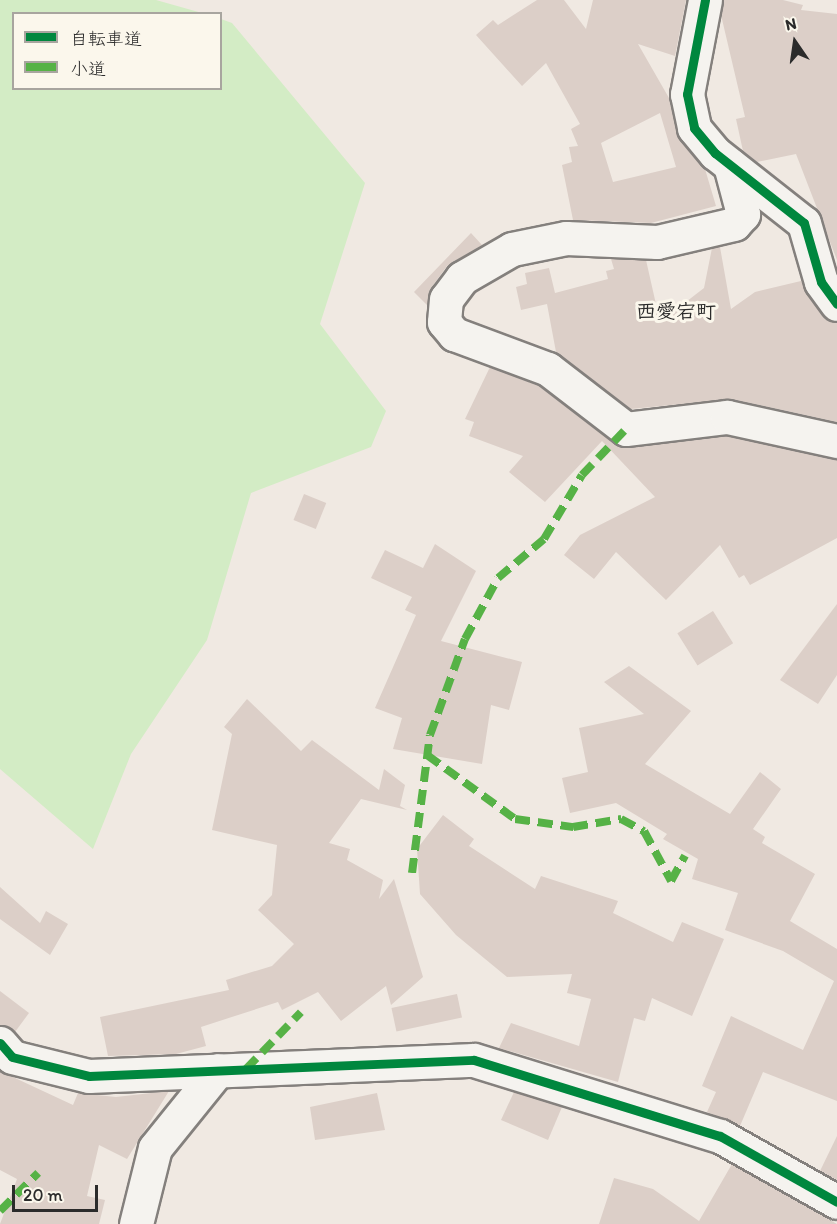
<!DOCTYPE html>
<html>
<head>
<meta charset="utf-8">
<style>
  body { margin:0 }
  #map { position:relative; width:837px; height:1224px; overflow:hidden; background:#f0e9e2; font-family:Itim,"Klee One",sans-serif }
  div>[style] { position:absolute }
  .green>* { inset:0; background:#d3ecc5 }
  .building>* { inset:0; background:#dccfc8; transform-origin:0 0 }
  .roads { filter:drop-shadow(2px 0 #84807d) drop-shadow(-2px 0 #84807d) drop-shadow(0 2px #84807d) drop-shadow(0 -2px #84807d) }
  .minor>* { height:33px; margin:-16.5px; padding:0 16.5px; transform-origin:16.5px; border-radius:16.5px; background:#f5f3ef }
  .quiet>* { height:8px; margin-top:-4px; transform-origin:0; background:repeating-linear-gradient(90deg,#56b246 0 15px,transparent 0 23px) }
  .cycleway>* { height:9px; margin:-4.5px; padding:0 4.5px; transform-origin:4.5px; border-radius:4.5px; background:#00873e }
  span { translate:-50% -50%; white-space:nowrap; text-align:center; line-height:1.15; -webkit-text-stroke:6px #fbf7ec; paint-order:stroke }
  .neighbourhood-label { font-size:20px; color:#2b2b2b; font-weight:700 }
  .legend { position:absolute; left:12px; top:12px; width:210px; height:78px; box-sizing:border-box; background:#fbf7ec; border:2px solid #a8a59f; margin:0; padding:8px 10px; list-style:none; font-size:18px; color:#2b2b2b }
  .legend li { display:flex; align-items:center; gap:12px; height:30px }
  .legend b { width:30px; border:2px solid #a8a59f }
  .north { position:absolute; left:765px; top:12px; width:60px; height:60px; -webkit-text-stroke:4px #fbf7ec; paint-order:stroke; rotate:347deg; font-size:16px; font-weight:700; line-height:24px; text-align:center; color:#2b2b2b }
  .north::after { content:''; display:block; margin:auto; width:21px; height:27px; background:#2b2b2b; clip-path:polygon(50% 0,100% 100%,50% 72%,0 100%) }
  .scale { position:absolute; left:12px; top:1185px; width:86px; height:27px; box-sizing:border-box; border:3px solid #2b2b2b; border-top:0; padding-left:8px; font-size:18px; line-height:21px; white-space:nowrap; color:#2b2b2b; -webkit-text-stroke:4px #fbf7ec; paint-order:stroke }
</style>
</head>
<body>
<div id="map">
  <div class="green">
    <i style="clip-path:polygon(0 0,156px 0,202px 13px,14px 14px,14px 88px,220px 88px,221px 19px,232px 23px,365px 183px,320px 324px,386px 411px,371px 447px,251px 493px,207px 640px,131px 754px,93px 849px,0 769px)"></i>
  </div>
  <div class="building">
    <i style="clip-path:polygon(evenodd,537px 0,564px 0,586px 29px,593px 0,686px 0,675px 56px,638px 44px,669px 98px,679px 140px,705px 169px,716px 206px,651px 223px,573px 220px,562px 165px,572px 162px,569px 147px,578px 146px,571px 129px,580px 124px,546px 63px,522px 86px,476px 35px,493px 20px,498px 25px,537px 0,660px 113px,676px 167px,613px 182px,601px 143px,660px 113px)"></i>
    <i style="clip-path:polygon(723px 0,783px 0,803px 5px,801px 10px,837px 14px,837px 260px,796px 154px,757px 162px,743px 151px,736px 119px,745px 117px,721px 15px)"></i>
    <i style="clip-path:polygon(471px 233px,482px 245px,447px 266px,431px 288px,427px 305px,414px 292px)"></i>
    <i style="clip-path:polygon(720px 247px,731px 309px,755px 292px,801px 281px,822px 315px,837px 322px,837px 422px,731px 399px,631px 409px,556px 352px,547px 304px,521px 310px,516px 287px,527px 284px,525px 273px,549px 268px,555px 293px,608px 279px,606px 271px,614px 269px,611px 259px,646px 260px,660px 322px,704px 288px,712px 248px)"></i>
    <i style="clip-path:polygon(490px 367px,539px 386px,615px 444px,627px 448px,726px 436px,837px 459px,837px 538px,750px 585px,744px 575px,739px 578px,720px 545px,666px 600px,616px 552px,594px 579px,564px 555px,580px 535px,655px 497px,602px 441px,545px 502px,509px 472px,523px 456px,469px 436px,474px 422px,465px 419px)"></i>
    <i style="left:304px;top:494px;width:24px;height:28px;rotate:22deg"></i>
    <i style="clip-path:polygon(435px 544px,476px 571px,441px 641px,522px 662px,509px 710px,491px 705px,482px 764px,393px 749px,402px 718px,375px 708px,416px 615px,405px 610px,412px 597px,371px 578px,385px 550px,423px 568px)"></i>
    <i style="clip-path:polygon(837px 604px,837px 675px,818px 704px,780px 680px)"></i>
    <i style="left:713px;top:611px;width:38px;height:42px;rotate:58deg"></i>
    <i style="clip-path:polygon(629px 666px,691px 711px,645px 764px,730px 814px,760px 772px,781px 789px,753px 829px,765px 837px,762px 843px,815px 874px,790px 921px,837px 949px,837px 1101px,763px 1072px,740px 1126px,707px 1112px,716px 1092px,702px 1086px,731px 1016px,803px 1050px,834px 981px,783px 951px,725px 930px,738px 893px,692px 879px,698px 859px,663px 839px,667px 834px,616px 803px,570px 813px,562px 778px,588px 772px,579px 728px,644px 714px,604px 682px)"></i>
    <i style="clip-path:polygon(247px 699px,301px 751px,312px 740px,379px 790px,384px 769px,405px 785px,400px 806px,407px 810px,361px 799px,329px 843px,350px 849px,347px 860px,383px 880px,379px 899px,394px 879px,423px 977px,391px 1005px,386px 986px,341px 1021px,318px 992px,282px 1010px,278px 1002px,201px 1027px,206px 1046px,176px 1054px,108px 1056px,100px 1017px,229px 990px,226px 980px,272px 966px,294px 944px,258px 910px,272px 895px,277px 845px,212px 830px,232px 734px,224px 727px)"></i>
    <i style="clip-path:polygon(443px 815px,474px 839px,469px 846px,535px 889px,541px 876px,618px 901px,613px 913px,673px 942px,682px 922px,724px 939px,692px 1016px,652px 998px,645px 1021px,634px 1018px,618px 1082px,499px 1048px,511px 1023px,579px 1046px,591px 999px,567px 993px,572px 974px,507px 977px,456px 935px,420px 894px,417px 849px)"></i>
    <i style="clip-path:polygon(0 887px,40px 923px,46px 911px,68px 924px,50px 955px,0 919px)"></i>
    <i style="clip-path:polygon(0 991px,29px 1013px,15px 1032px,0 1025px)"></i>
    <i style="left:457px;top:994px;width:24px;height:67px;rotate:78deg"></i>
    <i style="clip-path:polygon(0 1071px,73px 1105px,78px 1093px,116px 1097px,169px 1091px,127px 1159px,99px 1145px,87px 1196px,105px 1200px,99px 1224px,0 1224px,17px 1179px,0 1170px)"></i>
    <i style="clip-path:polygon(514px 1092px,562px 1107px,548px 1140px,501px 1120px)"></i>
    <i style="clip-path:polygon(377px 1093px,385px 1130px,315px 1140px,310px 1107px)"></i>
    <i style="clip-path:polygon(837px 1136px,837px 1180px,820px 1171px)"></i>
    <i style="clip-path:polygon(732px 1164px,837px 1224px,599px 1224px,614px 1178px,653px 1189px,699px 1221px)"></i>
  </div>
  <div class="roads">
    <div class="minor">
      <i style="left:705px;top:0;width:96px;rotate:100.8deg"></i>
      <i style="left:687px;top:94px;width:35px;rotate:78deg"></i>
      <i style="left:694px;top:128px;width:33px;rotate:50deg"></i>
      <i style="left:715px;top:153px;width:113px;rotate:38.2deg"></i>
      <i style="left:804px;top:223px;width:61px;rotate:73.9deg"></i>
      <i style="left:821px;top:282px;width:27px;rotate:54deg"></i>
      <i style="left:730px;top:165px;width:51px;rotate:75.1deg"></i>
      <i style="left:743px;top:214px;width:13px;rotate:132deg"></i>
      <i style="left:734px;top:224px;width:79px;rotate:166.8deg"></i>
      <i style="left:657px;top:242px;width:91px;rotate:-177.5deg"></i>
      <i style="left:566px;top:238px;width:55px;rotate:168.5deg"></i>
      <i style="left:512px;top:249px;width:58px;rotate:149.9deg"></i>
      <i style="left:462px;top:278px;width:26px;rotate:127deg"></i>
      <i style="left:446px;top:299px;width:23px;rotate:95deg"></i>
      <i style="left:444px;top:322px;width:16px;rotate:50deg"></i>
      <i style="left:454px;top:334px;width:100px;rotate:20.4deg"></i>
      <i style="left:548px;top:369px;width:98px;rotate:37.6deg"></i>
      <i style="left:626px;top:429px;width:102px;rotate:-6.8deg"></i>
      <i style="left:727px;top:417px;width:113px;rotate:12.3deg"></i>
      <i style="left:0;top:1043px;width:18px;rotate:49deg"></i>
      <i style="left:12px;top:1057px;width:79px;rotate:13.9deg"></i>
      <i style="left:89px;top:1076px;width:385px;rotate:-2.4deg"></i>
      <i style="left:474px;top:1060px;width:257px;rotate:17.2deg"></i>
      <i style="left:720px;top:1136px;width:134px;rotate:29.4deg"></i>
      <i style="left:136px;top:1224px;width:78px;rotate:-76deg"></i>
      <i style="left:155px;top:1148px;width:100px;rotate:-51.1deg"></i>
    </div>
  </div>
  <div class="quiet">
    <i style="left:427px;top:755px;width:109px;rotate:36deg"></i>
    <i style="left:515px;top:819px;width:59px;rotate:7.9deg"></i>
    <i style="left:573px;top:827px;width:49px;rotate:-9.5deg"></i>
    <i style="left:621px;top:819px;width:26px;rotate:28deg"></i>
    <i style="left:644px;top:831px;width:57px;rotate:61.6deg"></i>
    <i style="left:671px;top:881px;width:29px;rotate:-61deg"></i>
    <i style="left:412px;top:873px;width:139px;rotate:-82.6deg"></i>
    <i style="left:430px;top:735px;width:102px;rotate:-70deg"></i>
    <i style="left:465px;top:639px;width:69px;rotate:-61.6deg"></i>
    <i style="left:498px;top:578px;width:60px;rotate:-40.3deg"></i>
    <i style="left:544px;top:539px;width:74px;rotate:-59.3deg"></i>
    <i style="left:582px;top:475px;width:64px;rotate:-46.3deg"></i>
    <i style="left:246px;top:1069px;width:79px;rotate:-46deg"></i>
    <i style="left:0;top:1211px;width:54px;rotate:-45deg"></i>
  </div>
  <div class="cycleway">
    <i style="left:705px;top:0;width:96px;rotate:100.8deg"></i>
    <i style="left:687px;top:94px;width:35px;rotate:78deg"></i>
    <i style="left:694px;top:128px;width:33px;rotate:50deg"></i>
    <i style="left:715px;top:153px;width:113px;rotate:38.2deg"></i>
    <i style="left:804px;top:223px;width:61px;rotate:73.9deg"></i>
    <i style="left:821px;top:282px;width:27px;rotate:54deg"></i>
    <i style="left:0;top:1043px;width:18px;rotate:49deg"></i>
    <i style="left:12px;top:1057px;width:79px;rotate:13.9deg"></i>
    <i style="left:89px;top:1076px;width:385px;rotate:-2.4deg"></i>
    <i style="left:474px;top:1060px;width:257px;rotate:17.2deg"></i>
    <i style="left:720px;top:1136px;width:134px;rotate:29.4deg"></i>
  </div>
  <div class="neighbourhood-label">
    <span style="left:676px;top:311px">西愛宕町</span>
  </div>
  <ul class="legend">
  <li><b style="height:8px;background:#00873e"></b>自転車道</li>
  <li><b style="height:8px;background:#56b246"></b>小道</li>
  </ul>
  <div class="north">N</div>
  <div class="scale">20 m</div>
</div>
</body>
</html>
